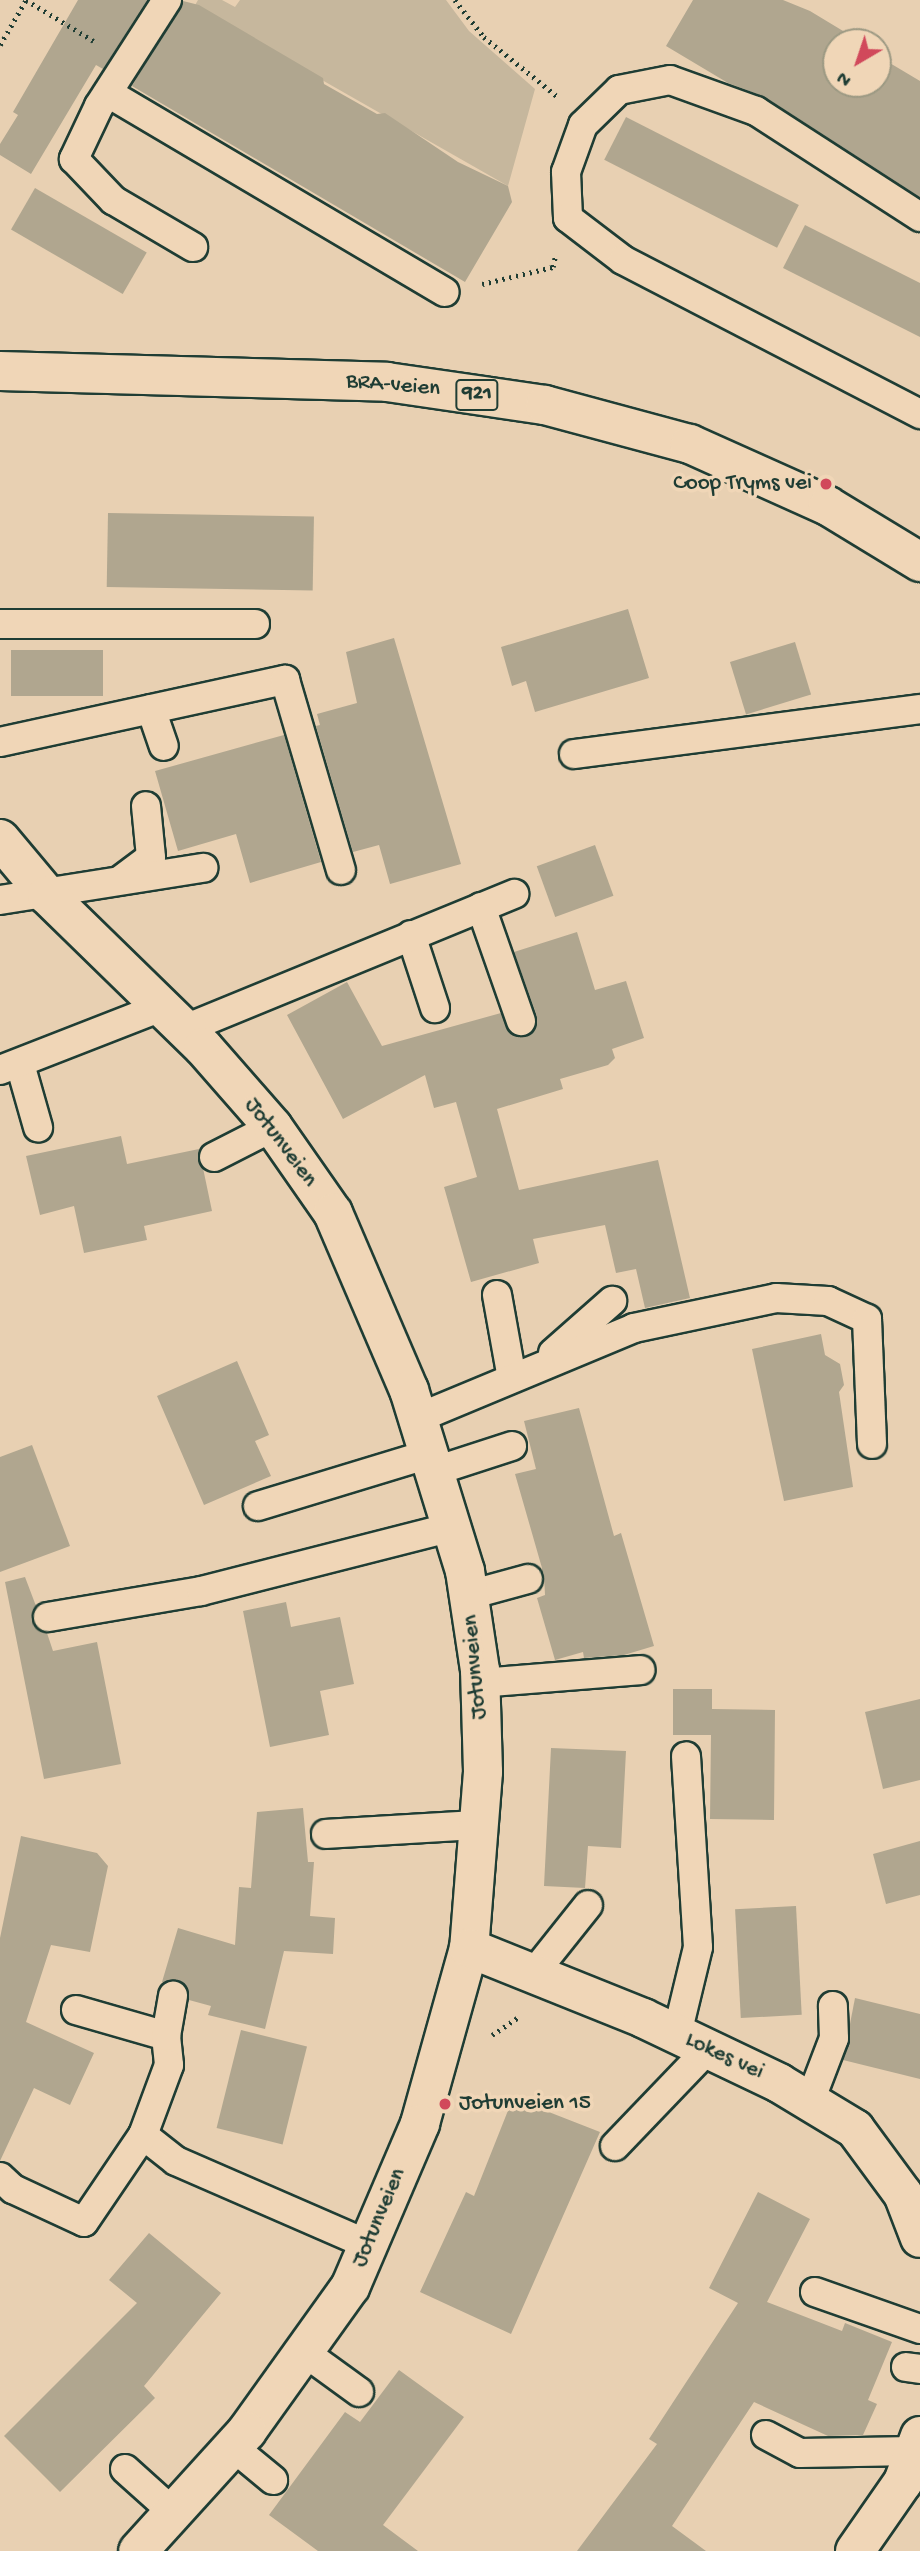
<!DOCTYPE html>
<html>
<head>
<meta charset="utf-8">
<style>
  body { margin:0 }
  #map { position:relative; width:920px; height:2551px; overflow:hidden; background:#e8d0b2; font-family:"Gochi Hand",sans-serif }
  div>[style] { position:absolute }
  .green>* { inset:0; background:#c6b79d }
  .building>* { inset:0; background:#b0a68f; transform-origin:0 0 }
  .path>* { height:4.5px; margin-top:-2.25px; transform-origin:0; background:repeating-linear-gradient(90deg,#1f3d34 0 2px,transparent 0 7px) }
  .roads { filter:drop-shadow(2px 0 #1f3d34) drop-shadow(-2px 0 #1f3d34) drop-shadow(0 2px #1f3d34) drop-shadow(0 -2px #1f3d34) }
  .service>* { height:28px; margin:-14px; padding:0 14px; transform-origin:14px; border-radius:14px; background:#f0d6b7 }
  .minor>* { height:38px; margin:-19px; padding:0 19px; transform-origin:19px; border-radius:19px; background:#f0d6b7 }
  .primary>* { height:38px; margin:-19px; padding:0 19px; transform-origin:19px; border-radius:19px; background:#f0d6b7 }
  .dots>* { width:19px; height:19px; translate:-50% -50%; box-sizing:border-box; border:4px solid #f0d6b7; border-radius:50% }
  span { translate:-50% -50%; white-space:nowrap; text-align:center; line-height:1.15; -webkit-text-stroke:7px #f0d6b7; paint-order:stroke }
  .shield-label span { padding:2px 5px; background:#f0d6b7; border:2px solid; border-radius:5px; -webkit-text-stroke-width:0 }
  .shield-label { font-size:21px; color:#1f3d34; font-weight:700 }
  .street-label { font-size:23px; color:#1f3d34 }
  .poi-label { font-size:23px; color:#1f3d34 }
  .right { translate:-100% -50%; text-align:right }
  .left { translate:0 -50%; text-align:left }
  .north { position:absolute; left:822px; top:28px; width:70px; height:70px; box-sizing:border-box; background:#f0d6b7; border:2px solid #9c9983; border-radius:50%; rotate:219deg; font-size:19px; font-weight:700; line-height:28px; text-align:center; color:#1f3d34 }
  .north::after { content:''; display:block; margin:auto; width:24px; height:32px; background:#d1495b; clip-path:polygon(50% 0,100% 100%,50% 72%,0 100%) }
</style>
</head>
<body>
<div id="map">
  <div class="green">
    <i style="clip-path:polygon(198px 0,222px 0,235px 7px,240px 0,446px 0,469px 31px,535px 89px,508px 186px,194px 7px)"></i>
  </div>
  <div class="building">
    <i style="clip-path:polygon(78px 0,147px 0,103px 69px,96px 65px,31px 174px,0 155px,0 144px,18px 115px,13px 112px)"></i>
    <i style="clip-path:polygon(693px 0,783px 0,810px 11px,853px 37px,854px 42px,836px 42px,836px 84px,878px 84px,878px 56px,920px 81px,920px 197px,765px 97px,728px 83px,666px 46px)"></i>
    <i style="clip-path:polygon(183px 1px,199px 5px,323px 78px,324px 84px,377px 114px,385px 113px,458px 162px,508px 186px,512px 202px,465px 282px,132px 86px)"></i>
    <i style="left:626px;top:117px;width:194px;height:48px;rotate:27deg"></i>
    <i style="left:35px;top:188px;width:129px;height:48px;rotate:30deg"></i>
    <i style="clip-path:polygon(805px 225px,920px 283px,920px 337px,783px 268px)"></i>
    <i style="left:108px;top:513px;width:206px;height:74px;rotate:1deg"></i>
    <i style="clip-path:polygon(628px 609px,649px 678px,535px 712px,526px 681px,512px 686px,501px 647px)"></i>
    <i style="clip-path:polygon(394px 638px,461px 864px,390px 884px,379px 845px,353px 852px,316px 726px,320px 725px,317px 714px,357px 703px,346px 652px)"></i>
    <i style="left:795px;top:642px;width:55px;height:68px;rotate:73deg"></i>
    <i style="left:11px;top:650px;width:92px;height:46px"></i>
    <i style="clip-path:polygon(284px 735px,321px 862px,250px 883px,236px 834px,178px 851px,155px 771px)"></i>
    <i style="left:595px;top:845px;width:54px;height:62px;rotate:70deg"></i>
    <i style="clip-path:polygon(577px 932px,595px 990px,626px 981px,644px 1038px,612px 1049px,615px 1058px,608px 1065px,560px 1079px,563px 1089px,497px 1109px,519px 1190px,658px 1160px,690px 1298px,645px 1308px,636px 1269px,616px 1273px,605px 1225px,533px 1239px,539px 1263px,471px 1282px,444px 1187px,477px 1177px,456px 1102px,434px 1108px,425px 1075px,343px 1119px,287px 1015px,347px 982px,382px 1046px,501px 1013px,510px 1033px,526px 1037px,534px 1031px,537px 1016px,514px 952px)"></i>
    <i style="clip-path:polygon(121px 1136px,127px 1164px,199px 1149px,212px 1211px,144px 1226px,147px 1240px,84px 1253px,74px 1206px,40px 1215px,26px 1156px)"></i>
    <i style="clip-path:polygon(821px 1334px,825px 1355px,840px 1364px,844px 1385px,839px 1392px,853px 1487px,784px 1501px,752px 1349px)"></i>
    <i style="clip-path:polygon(237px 1361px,269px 1435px,255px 1441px,271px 1476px,204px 1505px,157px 1396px)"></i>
    <i style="clip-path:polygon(579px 1408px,614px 1536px,621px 1533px,654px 1646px,624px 1655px,584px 1658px,583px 1652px,555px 1660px,537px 1598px,545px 1595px,544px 1575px,515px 1474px,536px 1469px,524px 1421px)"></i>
    <i style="clip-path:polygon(32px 1445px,70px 1546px,0 1572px,0 1457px)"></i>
    <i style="clip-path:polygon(25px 1577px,36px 1606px,32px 1620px,47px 1633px,53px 1651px,97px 1642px,121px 1764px,44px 1779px,5px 1582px)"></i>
    <i style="clip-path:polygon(286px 1602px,291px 1627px,340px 1617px,354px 1684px,320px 1691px,329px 1735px,270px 1747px,243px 1611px)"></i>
    <i style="clip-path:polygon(673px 1689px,712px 1689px,712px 1709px,775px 1710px,774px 1820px,710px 1819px,711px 1735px,673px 1735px)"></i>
    <i style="clip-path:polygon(920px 1699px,920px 1780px,883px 1789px,865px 1712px)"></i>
    <i style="clip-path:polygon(551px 1748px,626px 1751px,621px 1848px,588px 1846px,585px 1888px,544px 1886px)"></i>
    <i style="clip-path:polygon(303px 1808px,308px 1862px,314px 1862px,310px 1916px,335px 1918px,333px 1954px,284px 1951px,265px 2029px,208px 2015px,211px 2006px,189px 2000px,183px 1983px,162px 1982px,178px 1928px,235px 1945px,239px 1887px,251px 1888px,257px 1812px)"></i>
    <i style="clip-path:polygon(21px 1836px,97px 1853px,108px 1866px,90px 1952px,51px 1945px,26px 2022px,94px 2053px,70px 2105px,34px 2088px,0 2161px,0 1938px)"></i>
    <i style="clip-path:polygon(920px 1841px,920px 1895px,886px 1904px,873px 1854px)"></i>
    <i style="left:796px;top:1906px;width:109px;height:61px;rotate:87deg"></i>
    <i style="clip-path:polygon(855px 1998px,920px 2014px,920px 2079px,843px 2060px)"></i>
    <i style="left:241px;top:2030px;width:68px;height:101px;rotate:14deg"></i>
    <i style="clip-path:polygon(513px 2098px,600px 2132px,511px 2334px,420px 2292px,466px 2192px,474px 2196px)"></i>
    <i style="clip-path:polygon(758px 2192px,810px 2219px,767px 2302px,842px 2331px,845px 2323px,892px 2342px,868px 2400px,877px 2404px,863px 2435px,828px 2436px,754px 2402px,672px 2526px,706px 2551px,577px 2551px,657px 2444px,649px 2439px,738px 2303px,709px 2288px)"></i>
    <i style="clip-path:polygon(149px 2233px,221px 2293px,144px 2386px,155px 2398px,60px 2492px,4px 2436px,137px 2303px,109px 2280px)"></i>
    <i style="clip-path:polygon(399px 2370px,464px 2417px,383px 2525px,418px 2551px,318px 2551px,269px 2515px,345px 2412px,360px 2422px)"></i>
  </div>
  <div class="path">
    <i style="left:26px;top:0;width:79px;rotate:31.1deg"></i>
    <i style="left:455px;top:0;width:47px;rotate:51.9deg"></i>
    <i style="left:484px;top:37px;width:95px;rotate:39deg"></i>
    <i style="left:0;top:45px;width:52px;rotate:-60deg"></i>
    <i style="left:482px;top:284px;width:73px;rotate:-13.5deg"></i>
    <i style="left:553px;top:267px;width:10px;rotate:-79deg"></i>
    <i style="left:492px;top:2035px;width:34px;rotate:-34deg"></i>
  </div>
  <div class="roads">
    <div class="service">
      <i style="left:167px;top:0;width:126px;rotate:122.7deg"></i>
      <i style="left:99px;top:106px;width:59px;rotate:115.3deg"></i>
      <i style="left:74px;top:159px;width:57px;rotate:46.4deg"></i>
      <i style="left:113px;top:200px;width:93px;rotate:30.4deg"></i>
      <i style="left:108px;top:93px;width:391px;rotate:30.6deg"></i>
      <i style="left:920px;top:217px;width:195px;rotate:-147.1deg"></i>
      <i style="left:756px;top:111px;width:91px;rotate:-160.2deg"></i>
      <i style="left:670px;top:80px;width:52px;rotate:168.9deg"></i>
      <i style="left:619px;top:90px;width:50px;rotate:135.8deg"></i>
      <i style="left:583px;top:125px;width:50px;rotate:109.9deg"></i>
      <i style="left:566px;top:172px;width:46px;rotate:87.5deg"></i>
      <i style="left:568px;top:218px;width:69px;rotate:37.4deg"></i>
      <i style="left:623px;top:260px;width:335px;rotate:27.4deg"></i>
      <i style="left:0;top:624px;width:255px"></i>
      <i style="left:151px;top:709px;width:39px;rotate:71deg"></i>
      <i style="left:0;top:742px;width:292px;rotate:-12.3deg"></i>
      <i style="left:285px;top:680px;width:198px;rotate:73.6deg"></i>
      <i style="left:574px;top:754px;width:349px;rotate:-7.4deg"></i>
      <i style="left:122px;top:879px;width:36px;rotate:-37deg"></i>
      <i style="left:151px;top:857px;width:51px;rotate:-95.6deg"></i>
      <i style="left:0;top:900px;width:206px;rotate:-9deg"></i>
      <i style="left:481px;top:907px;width:121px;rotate:70.7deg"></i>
      <i style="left:411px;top:935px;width:77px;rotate:71.8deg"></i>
      <i style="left:185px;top:1029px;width:356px;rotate:-22.3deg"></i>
      <i style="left:20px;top:1064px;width:66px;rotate:74.1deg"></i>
      <i style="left:0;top:1070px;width:174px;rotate:-21.3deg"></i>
      <i style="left:214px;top:1157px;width:66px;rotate:-27deg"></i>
      <i style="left:497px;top:1295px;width:84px;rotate:79.8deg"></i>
      <i style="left:553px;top:1353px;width:79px;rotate:-41.4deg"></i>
      <i style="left:418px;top:1418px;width:234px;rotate:-22.6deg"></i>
      <i style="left:634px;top:1328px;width:145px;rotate:-11.9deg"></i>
      <i style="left:776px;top:1298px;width:52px;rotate:3.3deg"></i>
      <i style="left:828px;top:1301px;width:43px;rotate:24.8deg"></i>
      <i style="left:867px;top:1319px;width:125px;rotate:87.7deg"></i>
      <i style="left:435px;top:1471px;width:81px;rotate:-18deg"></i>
      <i style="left:258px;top:1506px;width:179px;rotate:-16.9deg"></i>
      <i style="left:469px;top:1595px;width:61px;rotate:-15.2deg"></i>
      <i style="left:48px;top:1617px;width:155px;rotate:-9.6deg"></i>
      <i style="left:201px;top:1591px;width:259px;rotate:-14.3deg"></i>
      <i style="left:480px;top:1683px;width:161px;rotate:-4.6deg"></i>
      <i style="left:326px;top:1834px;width:153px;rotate:-3.4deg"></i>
      <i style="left:533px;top:1974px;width:88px;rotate:-51.4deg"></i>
      <i style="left:76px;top:2010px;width:94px;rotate:16.1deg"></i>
      <i style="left:166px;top:2036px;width:29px;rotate:84deg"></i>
      <i style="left:169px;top:2065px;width:75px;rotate:110.4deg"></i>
      <i style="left:143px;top:2135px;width:42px;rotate:38.2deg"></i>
      <i style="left:176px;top:2161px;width:210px;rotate:23.5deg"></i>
      <i style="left:677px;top:2034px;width:89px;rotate:-76.4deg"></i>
      <i style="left:698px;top:1947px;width:191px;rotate:-93.6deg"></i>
      <i style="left:166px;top:2036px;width:41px;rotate:-80.1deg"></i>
      <i style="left:810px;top:2101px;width:67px;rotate:-69.1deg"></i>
      <i style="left:834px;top:2038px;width:32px;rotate:-92deg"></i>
      <i style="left:615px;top:2146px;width:134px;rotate:-46.2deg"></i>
      <i style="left:0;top:2177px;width:18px;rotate:43deg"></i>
      <i style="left:13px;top:2189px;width:78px;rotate:24.9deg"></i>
      <i style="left:84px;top:2222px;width:105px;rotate:-55.9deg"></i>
      <i style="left:815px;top:2292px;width:111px;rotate:19.4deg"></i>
      <i style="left:304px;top:2352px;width:68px;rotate:36deg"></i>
      <i style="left:906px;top:2367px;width:14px;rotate:8deg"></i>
      <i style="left:766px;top:2435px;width:38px;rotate:28deg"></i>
      <i style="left:800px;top:2453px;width:114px;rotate:-1deg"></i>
      <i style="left:233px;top:2447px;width:52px;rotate:39.5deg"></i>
      <i style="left:125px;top:2469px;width:66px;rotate:41.9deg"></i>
    </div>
    <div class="minor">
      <i style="left:0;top:839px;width:73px;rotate:50deg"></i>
      <i style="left:47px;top:895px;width:218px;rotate:44.3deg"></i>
      <i style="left:203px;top:1047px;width:106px;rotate:48.8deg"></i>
      <i style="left:273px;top:1127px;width:105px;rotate:55.1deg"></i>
      <i style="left:333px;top:1213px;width:193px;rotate:66.8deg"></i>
      <i style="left:409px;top:1390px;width:189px;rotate:72.8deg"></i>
      <i style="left:465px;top:1571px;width:100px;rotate:81.4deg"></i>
      <i style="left:480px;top:1670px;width:102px;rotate:88.3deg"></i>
      <i style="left:483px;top:1772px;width:177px;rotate:94.5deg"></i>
      <i style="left:469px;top:1948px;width:183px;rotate:105.6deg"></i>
      <i style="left:420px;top:2124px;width:177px;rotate:113.2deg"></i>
      <i style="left:350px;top:2287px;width:177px;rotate:125.6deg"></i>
      <i style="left:247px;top:2431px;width:162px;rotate:132.2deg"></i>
      <i style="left:469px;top:1948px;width:188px;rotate:21.9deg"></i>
      <i style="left:643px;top:2018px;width:151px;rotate:25.5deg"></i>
      <i style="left:779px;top:2083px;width:89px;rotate:31.2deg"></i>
      <i style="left:855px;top:2129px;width:81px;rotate:53.6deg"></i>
      <i style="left:903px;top:2194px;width:47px;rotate:68.9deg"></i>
      <i style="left:855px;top:2551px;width:84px;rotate:-55.2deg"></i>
      <i style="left:903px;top:2482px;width:49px;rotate:-69.7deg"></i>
    </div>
    <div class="primary">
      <i style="left:0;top:371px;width:387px;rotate:1.6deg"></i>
      <i style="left:387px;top:382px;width:160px;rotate:8.3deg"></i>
      <i style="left:545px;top:405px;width:150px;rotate:15.1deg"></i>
      <i style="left:690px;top:444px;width:151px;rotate:24.2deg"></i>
      <i style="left:828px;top:506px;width:108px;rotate:31.3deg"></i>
    </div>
  </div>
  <div class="dots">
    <i style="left:826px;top:484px;background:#d1495b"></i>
    <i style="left:445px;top:2104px;background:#d1495b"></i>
  </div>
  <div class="shield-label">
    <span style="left:477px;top:395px">921</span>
  </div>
  <div class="street-label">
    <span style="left:393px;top:386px;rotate:5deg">BRA-veien</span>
    <span style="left:280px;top:1143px;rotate:53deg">Jotunveien</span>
    <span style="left:476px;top:1667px;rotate:-95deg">Jotunveien</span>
    <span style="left:724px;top:2057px;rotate:25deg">Lokes vei</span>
    <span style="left:380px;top:2218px;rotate:-67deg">Jotunveien</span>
  </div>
  <div class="poi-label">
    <span class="right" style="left:812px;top:484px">Coop Tryms vei</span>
    <span class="left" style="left:459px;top:2104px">Jotunveien 15</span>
  </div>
  <div class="north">N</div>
</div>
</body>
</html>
